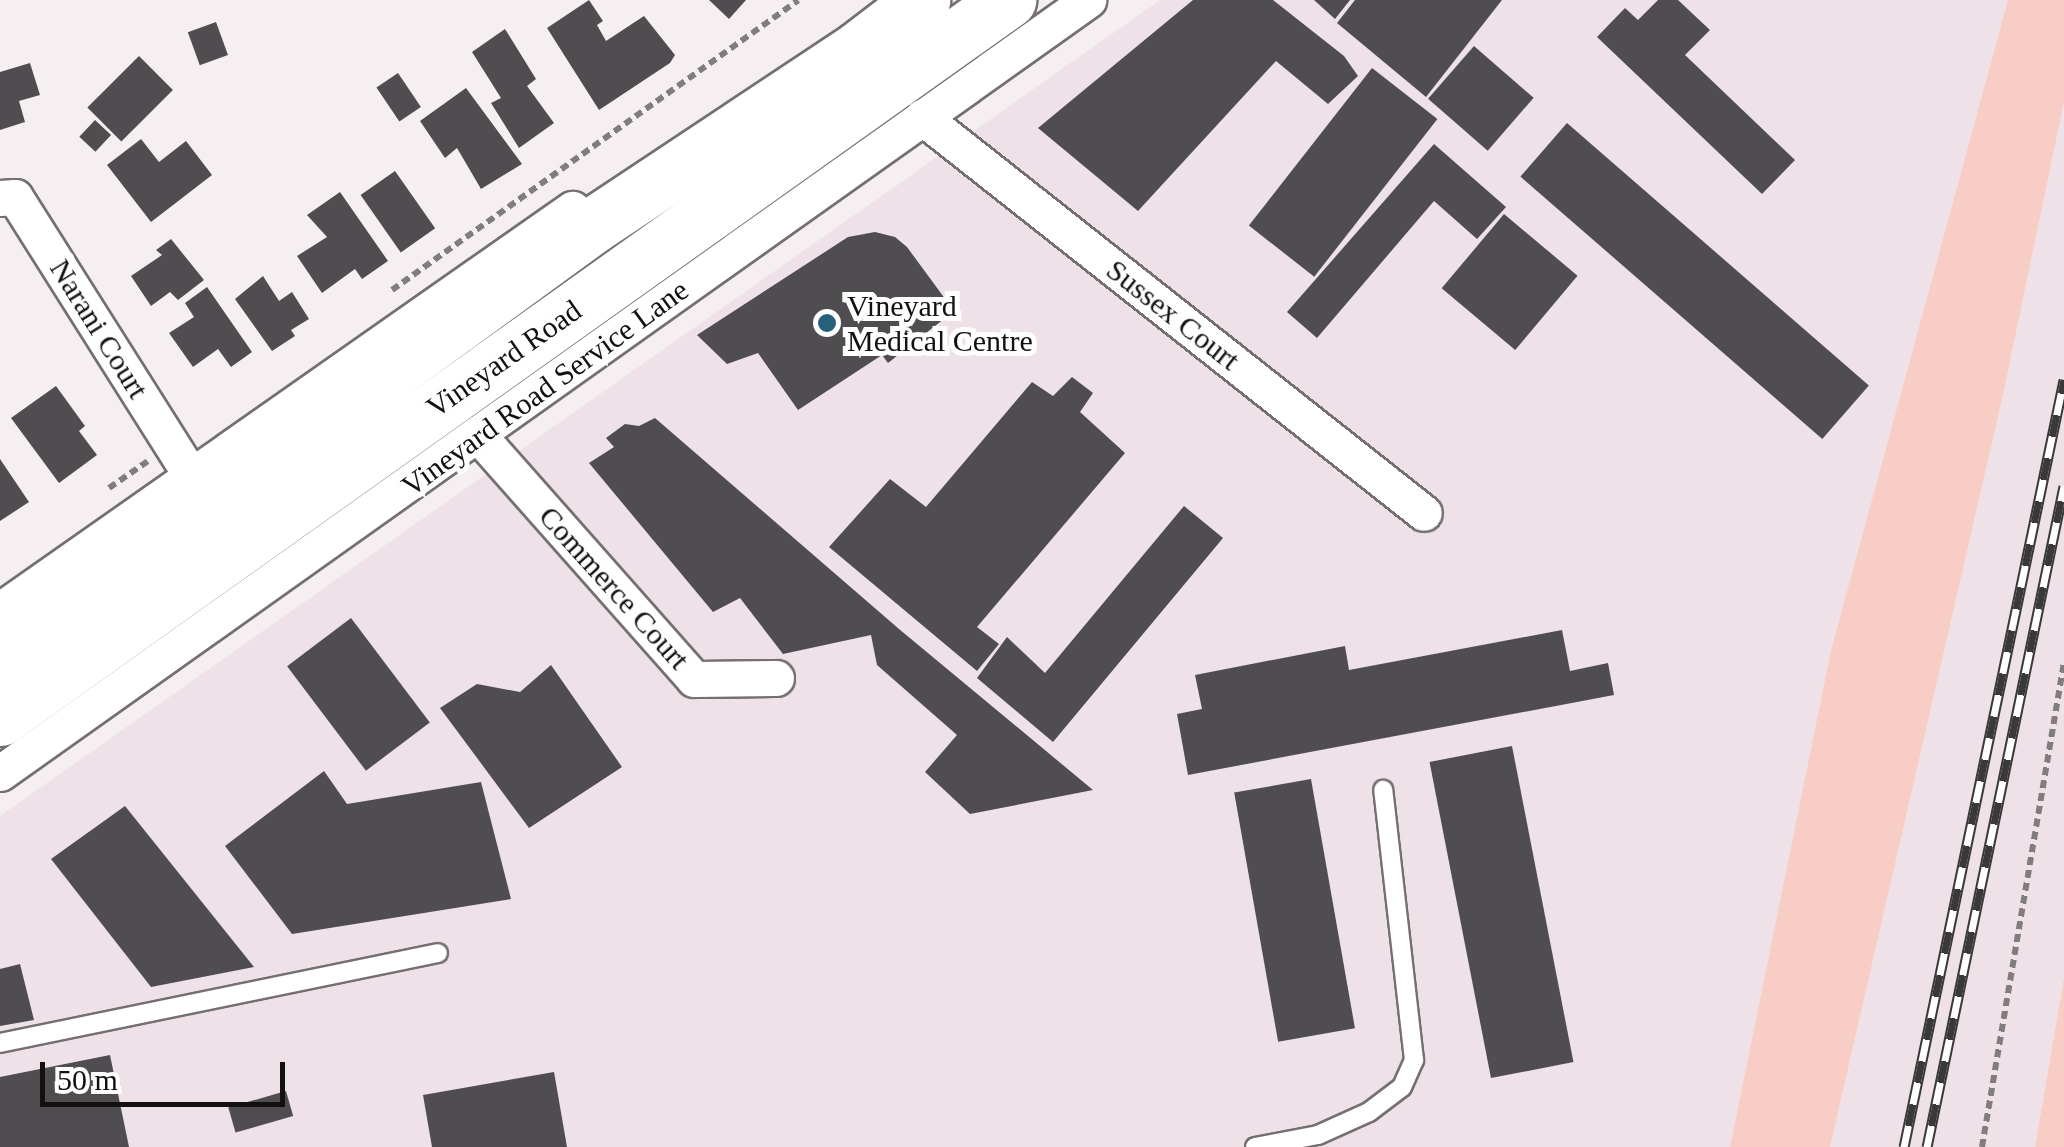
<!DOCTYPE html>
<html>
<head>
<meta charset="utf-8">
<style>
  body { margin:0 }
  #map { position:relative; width:2064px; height:1147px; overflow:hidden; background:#f5eff2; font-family:"Times New Roman",serif }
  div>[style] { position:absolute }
  .built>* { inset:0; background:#efe1e8 }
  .green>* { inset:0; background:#f8cdc5 }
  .building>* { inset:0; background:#504d51; transform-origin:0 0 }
  .path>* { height:6px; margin-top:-3px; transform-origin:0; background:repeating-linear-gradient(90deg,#817d7f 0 8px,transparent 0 13px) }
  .roads { filter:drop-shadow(2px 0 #756f72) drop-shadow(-2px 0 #756f72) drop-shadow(0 2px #756f72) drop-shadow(0 -2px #756f72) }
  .service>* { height:18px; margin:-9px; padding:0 9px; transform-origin:9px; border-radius:9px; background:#fff }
  .minor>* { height:35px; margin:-17.5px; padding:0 17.5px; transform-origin:17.5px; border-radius:17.5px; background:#fff }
  .primary>* { height:55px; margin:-27.5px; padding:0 27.5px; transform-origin:27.5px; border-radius:27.5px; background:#fff }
  .rail>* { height:11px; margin-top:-5.5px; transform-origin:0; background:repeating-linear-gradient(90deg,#fefefe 0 22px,#3b3839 0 44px); box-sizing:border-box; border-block:2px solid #3b3839 }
  .dots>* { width:28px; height:28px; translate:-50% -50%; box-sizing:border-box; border:5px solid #fefefe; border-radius:50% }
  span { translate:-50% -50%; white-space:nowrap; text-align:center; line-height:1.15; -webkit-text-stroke:10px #fefefe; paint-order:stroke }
  .poi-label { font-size:30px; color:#121011 }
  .left { translate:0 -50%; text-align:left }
  .street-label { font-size:30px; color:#121011 }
  .scale { position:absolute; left:40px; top:1062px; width:245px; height:45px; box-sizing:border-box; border:5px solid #121011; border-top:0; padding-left:12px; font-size:30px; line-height:35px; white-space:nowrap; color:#121011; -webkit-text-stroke:8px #fefefe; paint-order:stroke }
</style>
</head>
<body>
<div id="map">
  <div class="built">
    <i style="clip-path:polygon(1160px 0,2008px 0,1831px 650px,1730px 1147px,0 1147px,0 816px)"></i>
    <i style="clip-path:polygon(2064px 102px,2064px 977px,2035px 1147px,1830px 1147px,2003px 395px)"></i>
  </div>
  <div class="green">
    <i style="clip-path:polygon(2008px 0,2064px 0,2064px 102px,2003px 395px,1830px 1147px,1730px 1147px,1831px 650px)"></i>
    <i style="clip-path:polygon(2064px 977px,2064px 1147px,2035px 1147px)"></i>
  </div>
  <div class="building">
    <i style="clip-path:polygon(589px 0,603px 21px,597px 25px,606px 41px,644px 16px,675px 55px,670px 63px,599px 110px,547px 28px)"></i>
    <i style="clip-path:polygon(709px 0,746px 0,729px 19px)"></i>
    <i style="clip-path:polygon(1193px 0,1273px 0,1344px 56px,1358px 76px,1328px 104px,1276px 61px,1138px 211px,1038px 128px)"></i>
    <i style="clip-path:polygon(1314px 0,1350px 0,1335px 19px)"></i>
    <i style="clip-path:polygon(1355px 0,1502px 0,1426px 97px,1337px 23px)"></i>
    <i style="clip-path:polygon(1658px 0,1678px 0,1710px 30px,1685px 55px,1795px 160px,1762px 194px,1597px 37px,1625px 8px,1638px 20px)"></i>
    <i style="left:216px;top:22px;width:35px;height:30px;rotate:70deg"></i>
    <i style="clip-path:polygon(505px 29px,536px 79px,527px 86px,554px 123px,519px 148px,491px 103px,501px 98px,472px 52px)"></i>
    <i style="left:1474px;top:46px;width:79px;height:70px;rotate:41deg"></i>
    <i style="left:139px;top:56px;width:48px;height:73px;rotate:45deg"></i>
    <i style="clip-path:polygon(30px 63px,40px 95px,19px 101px,25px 122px,0 130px,0 72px)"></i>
    <i style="left:1372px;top:68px;width:83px;height:200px;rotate:38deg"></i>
    <i style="left:398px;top:73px;width:41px;height:26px;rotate:56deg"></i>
    <i style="clip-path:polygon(466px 88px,522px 164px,481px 189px,457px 148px,445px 158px,420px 121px)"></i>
    <i style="left:95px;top:120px;width:22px;height:23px;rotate:43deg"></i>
    <i style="left:1567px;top:123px;width:400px;height:71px;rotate:41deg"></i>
    <i style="clip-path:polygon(141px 139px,159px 162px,186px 141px,212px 175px,151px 222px,107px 165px)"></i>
    <i style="clip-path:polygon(1434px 144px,1506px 207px,1477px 239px,1434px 201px,1317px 338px,1287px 312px)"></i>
    <i style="left:395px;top:171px;width:70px;height:42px;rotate:55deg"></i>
    <i style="clip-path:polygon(340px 192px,388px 261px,362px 279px,355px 269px,322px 293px,297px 256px,327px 237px,307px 215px)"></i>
    <i style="left:1504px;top:214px;width:96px;height:97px;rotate:40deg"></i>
    <i style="clip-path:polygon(875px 232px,895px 237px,907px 247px,954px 311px,888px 363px,882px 355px,798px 410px,758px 353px,727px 364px,697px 335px,848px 237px)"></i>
    <i style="clip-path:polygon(171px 239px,204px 280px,178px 300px,170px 292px,151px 306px,131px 276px,162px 255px,156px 250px)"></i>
    <i style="clip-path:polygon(263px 276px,279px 301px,292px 292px,309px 319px,291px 330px,295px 336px,272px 351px,235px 299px)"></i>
    <i style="clip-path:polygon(207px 287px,252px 352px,231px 367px,218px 349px,193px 367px,169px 333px,194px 317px,185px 303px)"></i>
    <i style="clip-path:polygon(1072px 377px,1093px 393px,1080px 412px,1125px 453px,977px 627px,999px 644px,977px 671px,829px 547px,890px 479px,926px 507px,1032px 382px,1053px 396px)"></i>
    <i style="clip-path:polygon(56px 386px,85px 426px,79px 431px,97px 455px,59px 483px,11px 418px)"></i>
    <i style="clip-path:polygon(655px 418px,899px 629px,1093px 790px,970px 814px,925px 772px,957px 735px,877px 665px,871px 635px,783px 654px,740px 598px,713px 612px,589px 463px,614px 447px,606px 438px,625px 424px,639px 426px)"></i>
    <i style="clip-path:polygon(0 459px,29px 502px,0 521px)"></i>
    <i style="clip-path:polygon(1184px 506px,1223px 538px,1053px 742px,977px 678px,1007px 637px,1045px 673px)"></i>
    <i style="left:351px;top:618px;width:131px;height:80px;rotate:53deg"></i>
    <i style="clip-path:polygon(1562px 630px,1570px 671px,1608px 663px,1614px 695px,1188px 775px,1177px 714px,1202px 709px,1195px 675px,1345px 646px,1349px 670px)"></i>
    <i style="clip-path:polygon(551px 665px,622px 767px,529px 828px,440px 708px,477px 684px,520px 692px)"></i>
    <i style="left:1512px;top:746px;width:322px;height:84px;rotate:79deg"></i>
    <i style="clip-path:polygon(324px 771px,347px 804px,481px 782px,511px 899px,292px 934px,225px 846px)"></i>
    <i style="left:1311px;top:779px;width:253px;height:78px;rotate:80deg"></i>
    <i style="clip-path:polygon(125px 806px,254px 967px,151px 987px,51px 859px)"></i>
    <i style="clip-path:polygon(20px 964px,34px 1020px,0 1026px,0 969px)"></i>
    <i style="clip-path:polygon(110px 1055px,129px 1147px,0 1147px,0 1077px)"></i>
    <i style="clip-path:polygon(554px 1072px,567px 1147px,432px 1147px,423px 1095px)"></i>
    <i style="left:286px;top:1091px;width:26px;height:60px;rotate:74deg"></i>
  </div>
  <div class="path">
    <i style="left:392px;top:290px;width:499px;rotate:-35.5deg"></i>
    <i style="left:109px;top:488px;width:47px;rotate:-34.7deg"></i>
    <i style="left:1982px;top:1147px;width:490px;rotate:-80.4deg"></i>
  </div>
  <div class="roads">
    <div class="service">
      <i style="left:0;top:1043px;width:447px;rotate:-11.6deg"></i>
      <i style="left:1255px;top:1147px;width:64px;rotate:-10.8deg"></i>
      <i style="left:1318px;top:1135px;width:56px;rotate:-24.3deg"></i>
      <i style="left:1369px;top:1112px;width:41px;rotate:-37.1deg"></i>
      <i style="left:1402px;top:1087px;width:30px;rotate:-66deg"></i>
      <i style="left:1414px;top:1060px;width:272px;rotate:-96.5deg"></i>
    </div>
    <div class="minor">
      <i style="left:922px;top:117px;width:639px;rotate:38.27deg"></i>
      <i style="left:0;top:198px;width:15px;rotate:-4deg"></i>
      <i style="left:15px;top:197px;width:329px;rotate:57.7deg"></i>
      <i style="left:479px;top:436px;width:324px;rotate:48.5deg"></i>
      <i style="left:694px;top:679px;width:82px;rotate:-0.7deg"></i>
      <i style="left:0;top:610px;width:699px;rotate:-35.03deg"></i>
      <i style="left:0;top:773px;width:1335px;rotate:-35.39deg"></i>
    </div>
    <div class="primary">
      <i style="left:0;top:658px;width:733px;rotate:-36.12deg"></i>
      <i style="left:592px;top:226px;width:320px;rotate:-33.6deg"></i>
      <i style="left:858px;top:49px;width:81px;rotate:-37.4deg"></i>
      <i style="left:0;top:718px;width:1238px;rotate:-35.46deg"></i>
    </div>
  </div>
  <div class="rail">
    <i style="left:1904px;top:1147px;width:784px;rotate:-78.22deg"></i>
    <i style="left:1927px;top:1147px;width:675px;rotate:-78.29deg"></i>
  </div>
  <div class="dots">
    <i style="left:827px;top:323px;background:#276079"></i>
  </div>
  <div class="poi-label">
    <span class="left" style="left:847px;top:323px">Vineyard<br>Medical Centre</span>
  </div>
  <div class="street-label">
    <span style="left:1173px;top:315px;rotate:38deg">Sussex Court</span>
    <span style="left:99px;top:329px;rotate:58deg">Narani Court</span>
    <span style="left:504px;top:359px;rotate:-35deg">Vineyard Road</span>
    <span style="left:545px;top:388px;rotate:-36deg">Vineyard Road Service Lane</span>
    <span style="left:614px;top:588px;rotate:48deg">Commerce Court</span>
  </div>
  <div class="scale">50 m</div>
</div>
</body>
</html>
